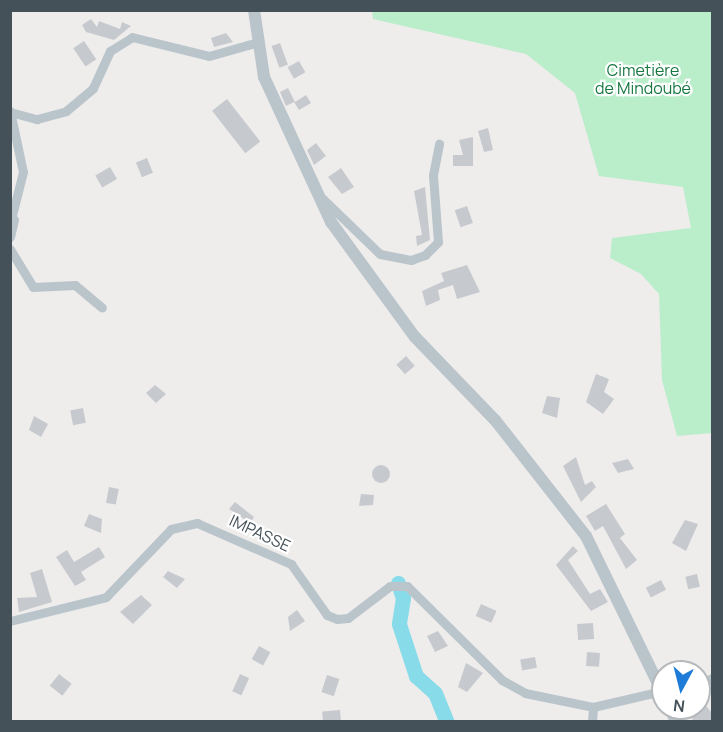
<!DOCTYPE html>
<html>
<head>
<meta charset="utf-8">
<style>
  body { margin:0 }
  #map { position:relative; width:723px; height:732px; overflow:hidden; background:#efecec; font-family:Manrope,sans-serif }
  div>[style] { position:absolute }
  .green>* { inset:0; background:#baedca }
  .river>* { height:15px; margin:-7.5px; padding:0 7.5px; transform-origin:7.5px; border-radius:7.5px; background:#88dce9 }
  .building>* { inset:0; background:#c6cacf; transform-origin:0 0 }
  .round { border-radius:50% }
  .minor>* { height:9px; margin:-4.5px; padding:0 4.5px; transform-origin:4.5px; border-radius:4.5px; background:#bac5cb }
  .tertiary>* { height:12px; margin:-6px; padding:0 6px; transform-origin:6px; border-radius:6px; background:#bac5cb }
  span { translate:-50% -50%; white-space:nowrap; text-align:center; line-height:1.15; -webkit-text-stroke:4.5px #fff; paint-order:stroke }
  .park-label { font-size:16px; color:#187740 }
  .street-label { font-size:16px; color:#455158 }
  .frame { position:absolute; inset:0; border:12px solid #455158; pointer-events:none }
  .north { position:absolute; left:651px; top:660px; width:60px; height:60px; box-sizing:border-box; background:#fff; border:2px solid #b5b9bc; border-radius:50%; rotate:187deg; font-size:16px; font-weight:700; line-height:24px; text-align:center; color:#455158 }
  .north::after { content:''; display:block; margin:auto; width:21px; height:27px; background:#1d7cd7; clip-path:polygon(50% 0,100% 100%,50% 72%,0 100%) }
</style>
</head>
<body>
<div id="map">
  <div class="green">
    <i style="clip-path:polygon(372px 11px,712px 11px,712px 433px,677px 436px,662px 380px,659px 294px,641px 274px,610px 258px,612px 238px,691px 228px,683px 187px,599px 176px,575px 93px,526px 54px,373px 19px)"></i>
  </div>
  <div class="river">
    <i style="left:398px;top:583px;width:16px;rotate:72deg"></i>
    <i style="left:403px;top:598px;width:26px;rotate:99deg"></i>
    <i style="left:399px;top:624px;width:55px;rotate:71.9deg"></i>
    <i style="left:416px;top:676px;width:25px;rotate:42deg"></i>
    <i style="left:435px;top:693px;width:31px;rotate:68deg"></i>
  </div>
  <div class="building">
    <i style="clip-path:polygon(91px 19px,97px 27px,99px 21px,120px 29px,122px 22px,131px 26px,114px 40px,86px 32px,82px 25px)"></i>
    <i style="clip-path:polygon(226px 33px,233px 42px,214px 47px,211px 38px)"></i>
    <i style="left:84px;top:41px;width:22px;height:13px;rotate:56deg"></i>
    <i style="left:280px;top:43px;width:23px;height:9px;rotate:70deg"></i>
    <i style="left:299px;top:61px;width:13px;height:13px;rotate:61deg"></i>
    <i style="clip-path:polygon(288px 88px,295px 102px,306px 95px,311px 103px,299px 110px,294px 102px,286px 106px,280px 92px)"></i>
    <i style="left:227px;top:99px;width:54px;height:19px;rotate:52deg"></i>
    <i style="clip-path:polygon(488px 128px,493px 150px,484px 152px,478px 131px)"></i>
    <i style="clip-path:polygon(473px 137px,473px 166px,453px 166px,453px 155px,463px 155px,459px 140px)"></i>
    <i style="clip-path:polygon(316px 143px,326px 156px,314px 165px,307px 150px)"></i>
    <i style="left:147px;top:158px;width:16px;height:12px;rotate:68deg"></i>
    <i style="left:110px;top:167px;width:14px;height:17px;rotate:60deg"></i>
    <i style="clip-path:polygon(341px 168px,354px 187px,342px 194px,328px 177px)"></i>
    <i style="clip-path:polygon(425px 187px,430px 240px,417px 246px,416px 236px,422px 235px,414px 191px)"></i>
    <i style="left:467px;top:206px;width:18px;height:13px;rotate:71deg"></i>
    <i style="clip-path:polygon(467px 265px,480px 292px,457px 299px,453px 285px,438px 290px,440px 300px,426px 306px,422px 291px,444px 281px,441px 273px)"></i>
    <i style="left:406px;top:356px;width:13px;height:13px;rotate:48deg"></i>
    <i style="clip-path:polygon(596px 374px,609px 379px,604px 392px,614px 399px,603px 414px,586px 402px)"></i>
    <i style="clip-path:polygon(155px 385px,166px 394px,156px 403px,146px 393px)"></i>
    <i style="clip-path:polygon(547px 396px,560px 398px,557px 418px,542px 413px)"></i>
    <i style="left:83px;top:408px;width:15px;height:13px;rotate:79deg"></i>
    <i style="clip-path:polygon(34px 416px,48px 424px,41px 437px,29px 430px)"></i>
    <i style="clip-path:polygon(576px 457px,585px 485px,592px 481px,596px 487px,581px 502px,563px 466px)"></i>
    <i style="clip-path:polygon(628px 459px,634px 469px,618px 473px,612px 463px)"></i>
    <i class="round" style="left:372px;top:465px;width:18px;height:18px"></i>
    <i style="left:109px;top:487px;width:10px;height:16px;rotate:11deg"></i>
    <i style="clip-path:polygon(361px 494px,374px 495px,373px 505px,359px 506px)"></i>
    <i style="clip-path:polygon(235px 502px,254px 517px,250px 523px,229px 509px)"></i>
    <i style="clip-path:polygon(606px 504px,625px 534px,620px 538px,637px 560px,626px 569px,603px 526px,595px 531px,586px 516px)"></i>
    <i style="clip-path:polygon(89px 514px,102px 519px,101px 533px,84px 526px)"></i>
    <i style="clip-path:polygon(685px 520px,698px 524px,686px 551px,672px 543px)"></i>
    <i style="clip-path:polygon(573px 546px,578px 551px,568px 560px,590px 594px,600px 589px,608px 602px,591px 611px,556px 565px)"></i>
    <i style="clip-path:polygon(99px 547px,105px 557px,81px 572px,86px 580px,75px 586px,56px 557px,67px 550px,74px 562px)"></i>
    <i style="clip-path:polygon(42px 569px,52px 602px,19px 612px,17px 598px,37px 597px,30px 573px)"></i>
    <i style="clip-path:polygon(168px 571px,185px 579px,177px 588px,163px 577px)"></i>
    <i style="left:697px;top:574px;width:13px;height:12px;rotate:77deg"></i>
    <i style="left:661px;top:580px;width:11px;height:17px;rotate:63deg"></i>
    <i style="clip-path:polygon(141px 595px,152px 605px,133px 624px,120px 612px)"></i>
    <i style="left:481px;top:604px;width:17px;height:13px;rotate:24deg"></i>
    <i style="clip-path:polygon(297px 610px,305px 621px,290px 631px,288px 617px)"></i>
    <i style="left:593px;top:623px;width:16px;height:16px;rotate:86deg"></i>
    <i style="clip-path:polygon(438px 631px,448px 646px,435px 652px,427px 636px)"></i>
    <i style="left:259px;top:646px;width:13px;height:15px;rotate:29deg"></i>
    <i style="left:587px;top:652px;width:13px;height:14px;rotate:4deg"></i>
    <i style="left:535px;top:657px;width:11px;height:15px;rotate:80deg"></i>
    <i style="clip-path:polygon(466px 663px,483px 673px,467px 692px,458px 687px)"></i>
    <i style="left:59px;top:674px;width:16px;height:15px;rotate:38deg"></i>
    <i style="left:240px;top:674px;width:10px;height:19px;rotate:24deg"></i>
    <i style="left:327px;top:675px;width:13px;height:18px;rotate:18deg"></i>
    <i style="clip-path:polygon(699px 697px,712px 713px,712px 722px,694px 722px,686px 708px,699px 708px)"></i>
    <i style="left:340px;top:710px;width:12px;height:18px;rotate:85deg"></i>
  </div>
  <div class="minor">
    <i style="left:10px;top:111px;width:62px;rotate:78deg"></i>
    <i style="left:23px;top:172px;width:53px;rotate:104.3deg"></i>
    <i style="left:10px;top:112px;width:28px;rotate:15deg"></i>
    <i style="left:37px;top:119px;width:30px;rotate:-15deg"></i>
    <i style="left:66px;top:111px;width:35px;rotate:-40deg"></i>
    <i style="left:93px;top:88px;width:41px;rotate:-65.3deg"></i>
    <i style="left:110px;top:51px;width:26px;rotate:-32deg"></i>
    <i style="left:132px;top:37px;width:79px;rotate:13.9deg"></i>
    <i style="left:209px;top:56px;width:51px;rotate:-15.9deg"></i>
    <i style="left:323px;top:199px;width:79px;rotate:44deg"></i>
    <i style="left:380px;top:254px;width:32px;rotate:11deg"></i>
    <i style="left:411px;top:260px;width:15px;rotate:-20deg"></i>
    <i style="left:425px;top:255px;width:18px;rotate:-45deg"></i>
    <i style="left:438px;top:242px;width:67px;rotate:-94.3deg"></i>
    <i style="left:433px;top:175px;width:32px;rotate:-79deg"></i>
    <i style="left:10px;top:237px;width:18px;rotate:-77deg"></i>
    <i style="left:10px;top:249px;width:44px;rotate:58.8deg"></i>
    <i style="left:33px;top:287px;width:42px;rotate:-2.7deg"></i>
    <i style="left:75px;top:285px;width:35px;rotate:40deg"></i>
    <i style="left:10px;top:621px;width:99px;rotate:-14deg"></i>
    <i style="left:106px;top:597px;width:94px;rotate:-46.3deg"></i>
    <i style="left:171px;top:529px;width:27px;rotate:-13deg"></i>
    <i style="left:197px;top:523px;width:103px;rotate:23.6deg"></i>
    <i style="left:291px;top:564px;width:62px;rotate:54.8deg"></i>
    <i style="left:327px;top:615px;width:11px;rotate:22deg"></i>
    <i style="left:337px;top:619px;width:11px;rotate:-5deg"></i>
    <i style="left:348px;top:618px;width:53px;rotate:-37.3deg"></i>
    <i style="left:390px;top:586px;width:17px"></i>
    <i style="left:407px;top:586px;width:134px;rotate:44.7deg"></i>
    <i style="left:502px;top:680px;width:26px;rotate:29deg"></i>
    <i style="left:525px;top:693px;width:69px;rotate:11.6deg"></i>
    <i style="left:593px;top:707px;width:70px;rotate:-13.2deg"></i>
    <i style="left:699px;top:688px;width:16px;rotate:-38deg"></i>
    <i style="left:592px;top:722px;width:15px;rotate:-86deg"></i>
  </div>
  <div class="tertiary">
    <i style="left:254px;top:10px;width:68px;rotate:81.5deg"></i>
    <i style="left:264px;top:77px;width:160px;rotate:65.2deg"></i>
    <i style="left:331px;top:222px;width:142px;rotate:53.9deg"></i>
    <i style="left:415px;top:337px;width:115px;rotate:46.1deg"></i>
    <i style="left:495px;top:420px;width:147px;rotate:51.9deg"></i>
    <i style="left:586px;top:536px;width:176px;rotate:64deg"></i>
    <i style="left:670px;top:708px;width:15px;rotate:67deg"></i>
  </div>
  <div class="park-label">
    <span style="left:643px;top:79px">Cimetière<br>de Mindoubé</span>
  </div>
  <div class="street-label">
    <span style="left:260px;top:533px;rotate:25deg">IMPASSE</span>
  </div>
  <div class="frame"></div>
  <div class="north">N</div>
</div>
</body>
</html>
